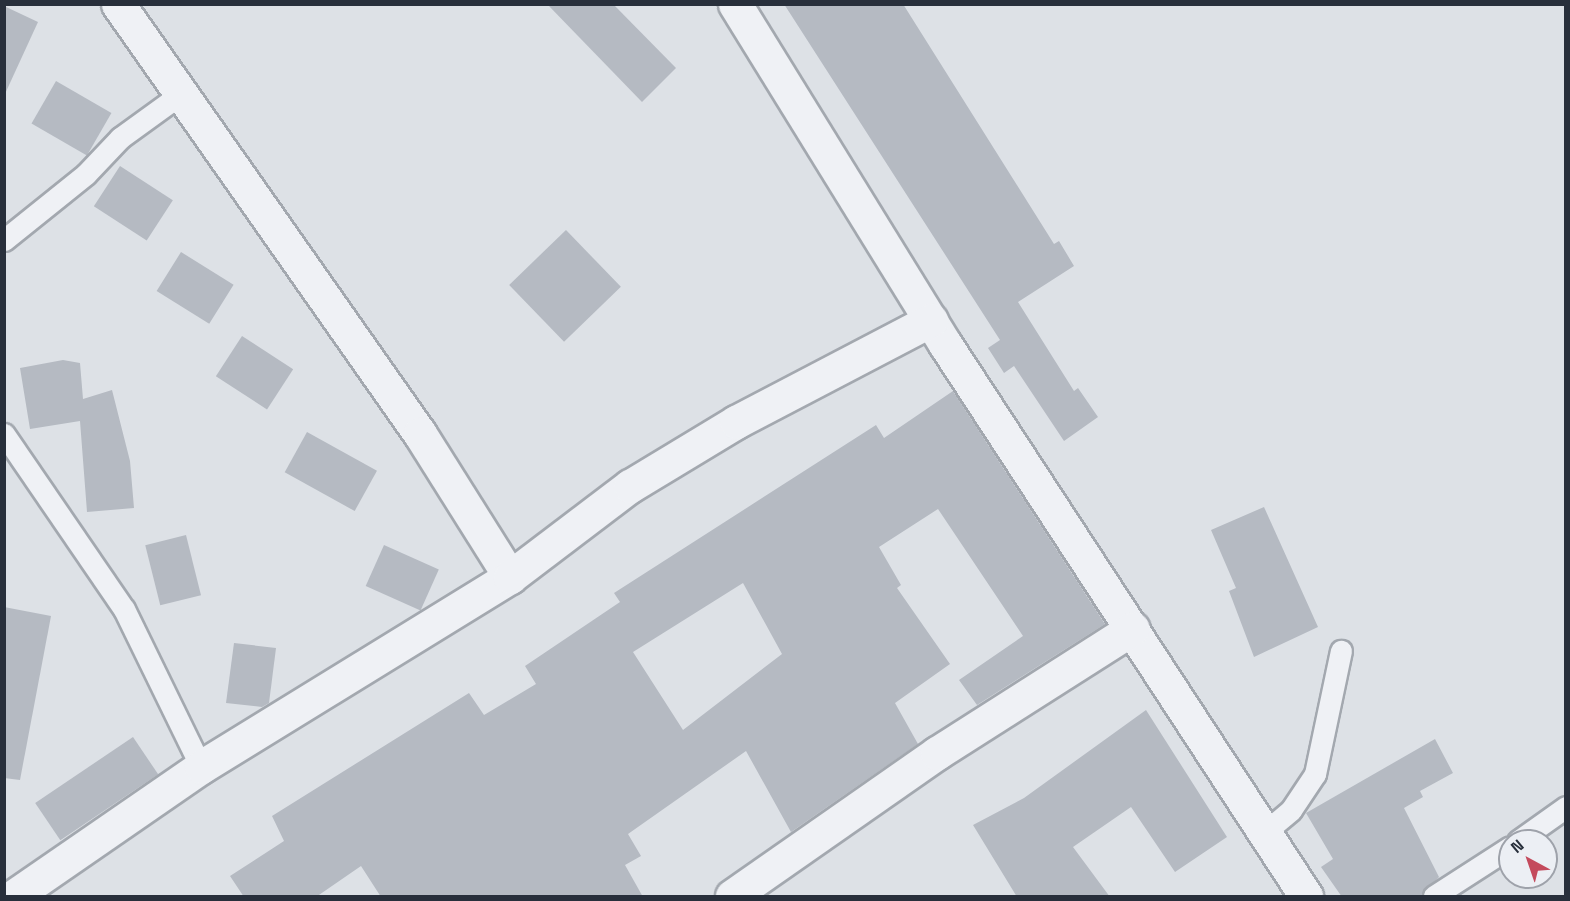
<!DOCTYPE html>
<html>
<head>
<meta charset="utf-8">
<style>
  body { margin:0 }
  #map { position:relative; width:1570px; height:901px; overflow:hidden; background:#dde1e6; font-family:"Space Grotesk",sans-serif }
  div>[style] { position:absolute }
  .building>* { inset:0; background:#b5bac2; transform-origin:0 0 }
  .roads { filter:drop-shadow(2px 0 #a3a8af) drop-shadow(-2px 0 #a3a8af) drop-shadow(0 2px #a3a8af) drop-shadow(0 -2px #a3a8af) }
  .service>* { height:21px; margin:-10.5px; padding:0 10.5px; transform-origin:10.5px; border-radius:10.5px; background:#eff1f5 }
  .minor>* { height:33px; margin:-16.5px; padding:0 16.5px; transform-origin:16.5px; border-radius:16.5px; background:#eff1f5 }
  span { translate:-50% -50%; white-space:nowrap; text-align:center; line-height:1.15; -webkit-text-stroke:6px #eceff4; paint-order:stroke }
  .frame { position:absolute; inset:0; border:6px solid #282f3b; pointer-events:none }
  .north { position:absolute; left:1498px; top:829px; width:60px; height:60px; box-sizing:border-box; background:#eceff4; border:2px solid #9ea2aa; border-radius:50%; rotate:320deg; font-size:16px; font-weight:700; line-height:24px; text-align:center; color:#282f3b }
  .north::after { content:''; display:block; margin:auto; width:21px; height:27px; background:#c44a5c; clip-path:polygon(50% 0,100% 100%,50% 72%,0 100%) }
</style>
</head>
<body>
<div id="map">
  <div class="building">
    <i style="clip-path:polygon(547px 4px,613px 4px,676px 68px,642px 102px)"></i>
    <i style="clip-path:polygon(784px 4px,903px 4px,1054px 244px,1059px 241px,1074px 266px,1018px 302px,1074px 391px,1078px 388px,1098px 417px,1064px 441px,1014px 366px,1004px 373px,988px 348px,1000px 340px)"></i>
    <i style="clip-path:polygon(4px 6px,38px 22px,4px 96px)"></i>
    <i style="left:56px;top:81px;width:64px;height:49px;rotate:30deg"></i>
    <i style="left:120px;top:166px;width:63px;height:48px;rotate:33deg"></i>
    <i style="left:566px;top:230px;width:79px;height:79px;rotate:46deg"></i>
    <i style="left:181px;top:252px;width:62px;height:46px;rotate:32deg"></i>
    <i style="left:242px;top:336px;width:61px;height:48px;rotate:33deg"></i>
    <i style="clip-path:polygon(63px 360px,80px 363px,83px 399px,112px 390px,130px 461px,134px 508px,87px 512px,80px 421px,30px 429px,20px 368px)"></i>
    <i style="clip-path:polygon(evenodd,953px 391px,1105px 624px,977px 705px,959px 680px,1023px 636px,938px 509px,879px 547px,901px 585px,897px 588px,950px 664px,895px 703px,918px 744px,791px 832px,746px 751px,628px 834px,641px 856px,625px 865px,643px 897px,381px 897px,361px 866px,316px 897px,244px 897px,230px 876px,284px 841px,272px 816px,469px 693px,484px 715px,536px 684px,525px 666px,620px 602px,614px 593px,876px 425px,884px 438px,953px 391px,743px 583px,782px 654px,683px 730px,633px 652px,743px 583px)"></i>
    <i style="left:307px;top:432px;width:80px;height:46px;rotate:29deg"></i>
    <i style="clip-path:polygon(1264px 507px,1318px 627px,1254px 657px,1229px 591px,1236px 588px,1211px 530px)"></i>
    <i style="left:186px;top:535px;width:62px;height:42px;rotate:76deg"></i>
    <i style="left:384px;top:545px;width:60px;height:45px;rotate:24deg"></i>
    <i style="clip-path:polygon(4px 607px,51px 616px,20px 780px,4px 778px)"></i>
    <i style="clip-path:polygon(234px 643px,276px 648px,269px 703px,262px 707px,226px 703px)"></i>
    <i style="clip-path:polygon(1146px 710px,1227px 837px,1175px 872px,1131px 807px,1073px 847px,1110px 897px,1017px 897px,973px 825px,1024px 798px)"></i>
    <i style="left:133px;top:737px;width:45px;height:118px;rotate:56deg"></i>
    <i style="clip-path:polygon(1435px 739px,1453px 773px,1420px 791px,1423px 797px,1404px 808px,1439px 877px,1421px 897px,1342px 897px,1321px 867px,1333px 859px,1306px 813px)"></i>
  </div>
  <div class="roads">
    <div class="service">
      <i style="left:4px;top:240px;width:105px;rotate:-38.8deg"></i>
      <i style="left:86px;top:174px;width:50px;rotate:-46.6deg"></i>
      <i style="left:120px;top:138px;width:72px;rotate:-35.9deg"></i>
      <i style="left:4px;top:434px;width:212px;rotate:55.6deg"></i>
      <i style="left:124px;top:609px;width:176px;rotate:64deg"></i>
      <i style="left:1265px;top:832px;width:34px;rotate:-40deg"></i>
      <i style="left:1291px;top:810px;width:43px;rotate:-56.3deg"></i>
      <i style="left:1315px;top:774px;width:126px;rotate:-78.1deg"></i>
      <i style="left:1518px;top:841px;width:59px;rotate:-35.3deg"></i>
      <i style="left:1434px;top:896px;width:90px;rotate:-32.8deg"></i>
    </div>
    <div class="minor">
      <i style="left:118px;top:4px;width:525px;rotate:54.92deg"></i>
      <i style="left:420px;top:434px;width:169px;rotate:57.8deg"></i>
      <i style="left:735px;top:4px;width:400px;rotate:58.3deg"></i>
      <i style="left:945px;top:344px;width:660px;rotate:56.82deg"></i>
      <i style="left:14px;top:896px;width:227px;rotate:-34.6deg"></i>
      <i style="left:201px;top:767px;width:363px;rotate:-31.6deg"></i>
      <i style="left:510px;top:577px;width:151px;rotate:-37.2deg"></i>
      <i style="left:630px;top:486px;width:124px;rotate:-31.1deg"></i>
      <i style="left:736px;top:422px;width:220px;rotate:-27.6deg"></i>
      <i style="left:732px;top:896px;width:250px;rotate:-34.9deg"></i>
      <i style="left:937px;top:753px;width:232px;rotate:-32.5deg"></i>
    </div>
  </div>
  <div class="frame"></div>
  <div class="north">N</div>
</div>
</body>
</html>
